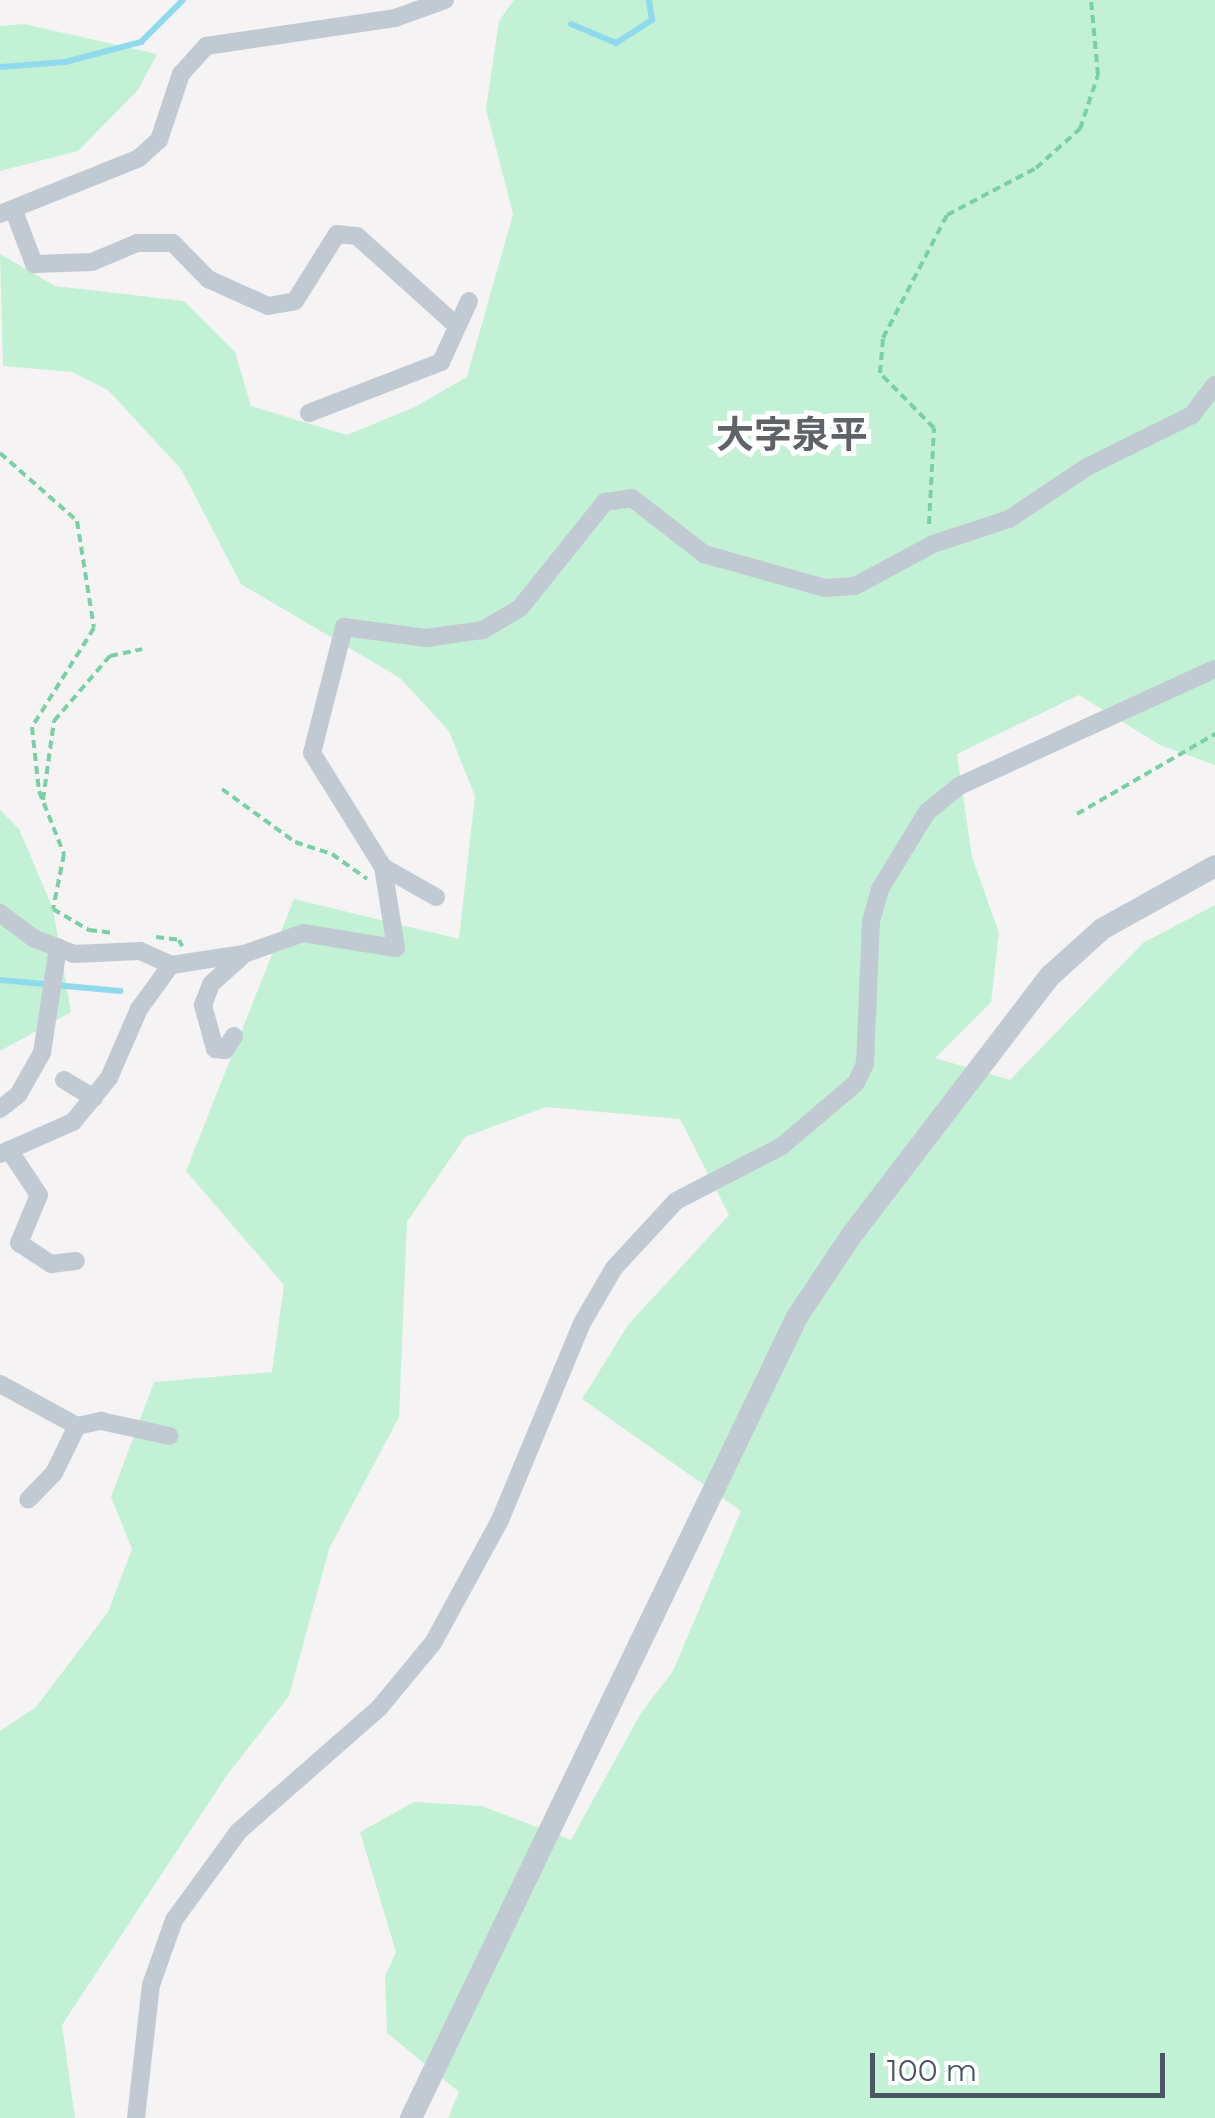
<!DOCTYPE html>
<html>
<head>
<meta charset="utf-8">
<style>
  body { margin:0 }
  #map { position:relative; width:1215px; height:2118px; overflow:hidden; background:#f5f3f3; font-family:Montserrat,"Noto Sans JP",sans-serif }
  div>[style] { position:absolute }
  .green>* { inset:0; background:#c3f1d5 }
  .stream>* { height:6px; margin:-3px; padding:0 3px; transform-origin:3px; border-radius:3px; background:#90daee }
  .path>* { height:4px; margin-top:-2px; transform-origin:0; background:repeating-linear-gradient(90deg,#7ad0a6 0 8px,transparent 0 13px) }
  .minor>* { height:18px; margin:-9px; padding:0 9px; transform-origin:9px; border-radius:9px; background:#c1cad2 }
  .tertiary>* { height:22px; margin:-11px; padding:0 11px; transform-origin:11px; border-radius:11px; background:#c1cad2 }
  span { translate:-50% -50%; white-space:nowrap; text-align:center; line-height:1.15; -webkit-text-stroke:10px #fff; paint-order:stroke }
  .quarter-label { font-size:38px; color:#5f6368; font-weight:700 }
  .scale { position:absolute; left:870px; top:2053px; width:295px; height:45px; box-sizing:border-box; border:5px solid #4a5661; border-top:0; padding-left:12px; font-size:30px; line-height:35px; white-space:nowrap; color:#4a5661; -webkit-text-stroke:8px #fff; paint-order:stroke }
</style>
</head>
<body>
<div id="map">
  <div class="green">
    <i style="clip-path:polygon(514px 0,1215px 0,1215px 765px,1160px 745px,1079px 695px,957px 754px,972px 857px,999px 933px,991px 1002px,935px 1058px,1010px 1080px,1143px 943px,1215px 905px,1215px 2118px,448px 2118px,459px 2092px,387px 2033px,385px 1977px,396px 1952px,360px 1832px,414px 1802px,482px 1806px,571px 1840px,641px 1713px,673px 1671px,741px 1511px,582px 1399px,628px 1325px,729px 1215px,680px 1119px,546px 1107px,465px 1137px,407px 1222px,399px 1417px,329px 1549px,289px 1696px,227px 1775px,62px 2025px,75px 2118px,0 2118px,0 1731px,36px 1707px,108px 1612px,132px 1549px,111px 1497px,154px 1382px,272px 1372px,284px 1285px,186px 1171px,294px 899px,459px 939px,475px 796px,449px 731px,400px 678px,241px 584px,181px 469px,108px 390px,72px 372px,3px 366px,0 254px,55px 286px,184px 301px,235px 352px,251px 406px,347px 435px,415px 407px,467px 377px,513px 214px,486px 109px,499px 21px)"></i>
    <i style="clip-path:polygon(24px 24px,157px 54px,138px 90px,78px 151px,0 171px,0 26px)"></i>
    <i style="clip-path:polygon(0 810px,19px 829px,53px 909px,71px 1012px,0 1051px)"></i>
  </div>
  <div class="stream">
    <i style="left:571px;top:24px;width:49px;rotate:22.9deg"></i>
    <i style="left:616px;top:43px;width:43px;rotate:-32.6deg"></i>
    <i style="left:652px;top:20px;width:20px;rotate:-99deg"></i>
    <i style="left:0;top:67px;width:65px;rotate:-4.4deg"></i>
    <i style="left:65px;top:62px;width:79px;rotate:-14.7deg"></i>
    <i style="left:141px;top:42px;width:59px;rotate:-45deg"></i>
    <i style="left:0;top:980px;width:121px;rotate:5.2deg"></i>
  </div>
  <div class="path">
    <i style="left:0;top:453px;width:103px;rotate:41.4deg"></i>
    <i style="left:77px;top:521px;width:108px;rotate:81deg"></i>
    <i style="left:94px;top:628px;width:117px;rotate:122.1deg"></i>
    <i style="left:32px;top:727px;width:64px;rotate:83.8deg"></i>
    <i style="left:39px;top:791px;width:68px;rotate:68.4deg"></i>
    <i style="left:64px;top:854px;width:56px;rotate:101.3deg"></i>
    <i style="left:53px;top:909px;width:42px;rotate:30.3deg"></i>
    <i style="left:89px;top:930px;width:23px;rotate:7deg"></i>
    <i style="left:929px;top:524px;width:96px;rotate:-87deg"></i>
    <i style="left:934px;top:428px;width:77px;rotate:-134.5deg"></i>
    <i style="left:880px;top:373px;width:35px;rotate:-85deg"></i>
    <i style="left:883px;top:338px;width:139px;rotate:-62.5deg"></i>
    <i style="left:947px;top:215px;width:101px;rotate:-27.8deg"></i>
    <i style="left:1036px;top:168px;width:59px;rotate:-41.6deg"></i>
    <i style="left:1080px;top:129px;width:57px;rotate:-71.6deg"></i>
    <i style="left:1098px;top:75px;width:75px;rotate:-95.3deg"></i>
    <i style="left:222px;top:789px;width:90px;rotate:36deg"></i>
    <i style="left:295px;top:842px;width:39px;rotate:18deg"></i>
    <i style="left:332px;top:854px;width:43px;rotate:35.5deg"></i>
    <i style="left:43px;top:800px;width:80px;rotate:-82.1deg"></i>
    <i style="left:54px;top:721px;width:86px;rotate:-49.3deg"></i>
    <i style="left:110px;top:656px;width:33px;rotate:-12deg"></i>
    <i style="left:1077px;top:814px;width:160px;rotate:-30.1deg"></i>
    <i style="left:156px;top:937px;width:23px;rotate:7deg"></i>
    <i style="left:179px;top:940px;width:7px;rotate:63deg"></i>
  </div>
  <div class="minor">
    <i style="left:14px;top:211px;width:57px;rotate:69.3deg"></i>
    <i style="left:34px;top:264px;width:58px;rotate:-2deg"></i>
    <i style="left:92px;top:262px;width:49px;rotate:-22.9deg"></i>
    <i style="left:137px;top:243px;width:36px"></i>
    <i style="left:173px;top:243px;width:50px;rotate:45.8deg"></i>
    <i style="left:208px;top:279px;width:66px;rotate:24.2deg"></i>
    <i style="left:268px;top:306px;width:27px;rotate:-10deg"></i>
    <i style="left:295px;top:301px;width:79px;rotate:-57.9deg"></i>
    <i style="left:337px;top:234px;width:20px;rotate:6deg"></i>
    <i style="left:357px;top:236px;width:135px;rotate:42deg"></i>
    <i style="left:0;top:214px;width:150px;rotate:-21.9deg"></i>
    <i style="left:139px;top:158px;width:27px;rotate:-42deg"></i>
    <i style="left:159px;top:140px;width:70px;rotate:-71.6deg"></i>
    <i style="left:181px;top:74px;width:38px;rotate:-48deg"></i>
    <i style="left:206px;top:46px;width:191px;rotate:-8.4deg"></i>
    <i style="left:395px;top:18px;width:53px;rotate:-19.8deg"></i>
    <i style="left:309px;top:413px;width:142px;rotate:-21.1deg"></i>
    <i style="left:441px;top:362px;width:67px;rotate:-65.3deg"></i>
    <i style="left:383px;top:867px;width:61px;rotate:29.5deg"></i>
    <i style="left:0;top:913px;width:41px;rotate:37.1deg"></i>
    <i style="left:33px;top:938px;width:44px;rotate:21.3deg"></i>
    <i style="left:74px;top:954px;width:66px;rotate:-2.6deg"></i>
    <i style="left:140px;top:951px;width:34px;rotate:24deg"></i>
    <i style="left:171px;top:965px;width:74px;rotate:-8.6deg"></i>
    <i style="left:244px;top:954px;width:63px;rotate:-19.6deg"></i>
    <i style="left:303px;top:933px;width:94px;rotate:9.2deg"></i>
    <i style="left:396px;top:948px;width:82px;rotate:-99.1deg"></i>
    <i style="left:383px;top:867px;width:134px;rotate:-121.9deg"></i>
    <i style="left:312px;top:753px;width:130px;rotate:-75.7deg"></i>
    <i style="left:344px;top:627px;width:83px;rotate:7.6deg"></i>
    <i style="left:426px;top:638px;width:58px;rotate:-8deg"></i>
    <i style="left:483px;top:630px;width:43px;rotate:-30.7deg"></i>
    <i style="left:520px;top:608px;width:136px;rotate:-51.3deg"></i>
    <i style="left:605px;top:502px;width:27px;rotate:-8deg"></i>
    <i style="left:632px;top:498px;width:91px;rotate:37.9deg"></i>
    <i style="left:704px;top:554px;width:126px;rotate:15.7deg"></i>
    <i style="left:825px;top:588px;width:30px;rotate:-4deg"></i>
    <i style="left:855px;top:586px;width:89px;rotate:-28.3deg"></i>
    <i style="left:933px;top:544px;width:80px;rotate:-18.2deg"></i>
    <i style="left:1009px;top:519px;width:94px;rotate:-33.7deg"></i>
    <i style="left:1087px;top:467px;width:117px;rotate:-26.3deg"></i>
    <i style="left:1192px;top:415px;width:38px;rotate:-53deg"></i>
    <i style="left:234px;top:1036px;width:17px;rotate:123deg"></i>
    <i style="left:225px;top:1050px;width:10px;rotate:-174deg"></i>
    <i style="left:215px;top:1049px;width:46px;rotate:-105.3deg"></i>
    <i style="left:203px;top:1005px;width:22px;rotate:-69deg"></i>
    <i style="left:211px;top:984px;width:40px;rotate:-42deg"></i>
    <i style="left:64px;top:1080px;width:35px;rotate:31deg"></i>
    <i style="left:0;top:1109px;width:23px;rotate:-38deg"></i>
    <i style="left:18px;top:1095px;width:48px;rotate:-60.3deg"></i>
    <i style="left:42px;top:1053px;width:107px;rotate:-81.4deg"></i>
    <i style="left:9px;top:1150px;width:54px;rotate:56.3deg"></i>
    <i style="left:39px;top:1195px;width:52px;rotate:112.6deg"></i>
    <i style="left:19px;top:1243px;width:38px;rotate:33deg"></i>
    <i style="left:51px;top:1264px;width:25px;rotate:-7deg"></i>
    <i style="left:0;top:1154px;width:80px;rotate:-23.7deg"></i>
    <i style="left:73px;top:1122px;width:57px;rotate:-50.7deg"></i>
    <i style="left:109px;top:1078px;width:75px;rotate:-66.5deg"></i>
    <i style="left:139px;top:1009px;width:54px;rotate:-54deg"></i>
    <i style="left:0;top:1384px;width:88px;rotate:28.6deg"></i>
    <i style="left:77px;top:1426px;width:52px;rotate:116.1deg"></i>
    <i style="left:54px;top:1473px;width:37px;rotate:134deg"></i>
    <i style="left:77px;top:1426px;width:25px;rotate:-12deg"></i>
    <i style="left:101px;top:1421px;width:70px;rotate:12.4deg"></i>
    <i style="left:136px;top:2118px;width:134px;rotate:-83.6deg"></i>
    <i style="left:151px;top:1985px;width:69px;rotate:-70.5deg"></i>
    <i style="left:174px;top:1920px;width:110px;rotate:-53.9deg"></i>
    <i style="left:239px;top:1831px;width:188px;rotate:-41.3deg"></i>
    <i style="left:380px;top:1707px;width:83px;rotate:-50.4deg"></i>
    <i style="left:433px;top:1643px;width:140px;rotate:-61.4deg"></i>
    <i style="left:500px;top:1520px;width:213px;rotate:-67.4deg"></i>
    <i style="left:582px;top:1323px;width:64px;rotate:-59.8deg"></i>
    <i style="left:614px;top:1268px;width:91px;rotate:-47.2deg"></i>
    <i style="left:676px;top:1201px;width:119px;rotate:-27.4deg"></i>
    <i style="left:782px;top:1146px;width:97px;rotate:-40.4deg"></i>
    <i style="left:856px;top:1083px;width:21px;rotate:-65deg"></i>
    <i style="left:865px;top:1064px;width:143px;rotate:-87.6deg"></i>
    <i style="left:871px;top:921px;width:33px;rotate:-74deg"></i>
    <i style="left:880px;top:889px;width:90px;rotate:-58.6deg"></i>
    <i style="left:927px;top:812px;width:41px;rotate:-39.1deg"></i>
    <i style="left:959px;top:786px;width:281px;rotate:-24.6deg"></i>
  </div>
  <div class="tertiary">
    <i style="left:411px;top:2118px;width:889px;rotate:-64.27deg"></i>
    <i style="left:797px;top:1317px;width:97px;rotate:-56.3deg"></i>
    <i style="left:851px;top:1236px;width:327px;rotate:-52.6deg"></i>
    <i style="left:1050px;top:976px;width:70px;rotate:-42.1deg"></i>
    <i style="left:1102px;top:929px;width:129px;rotate:-29.1deg"></i>
  </div>
  <div class="quarter-label">
    <span style="left:792px;top:435px">大字泉平</span>
  </div>
  <div class="scale">100 m</div>
</div>
</body>
</html>
